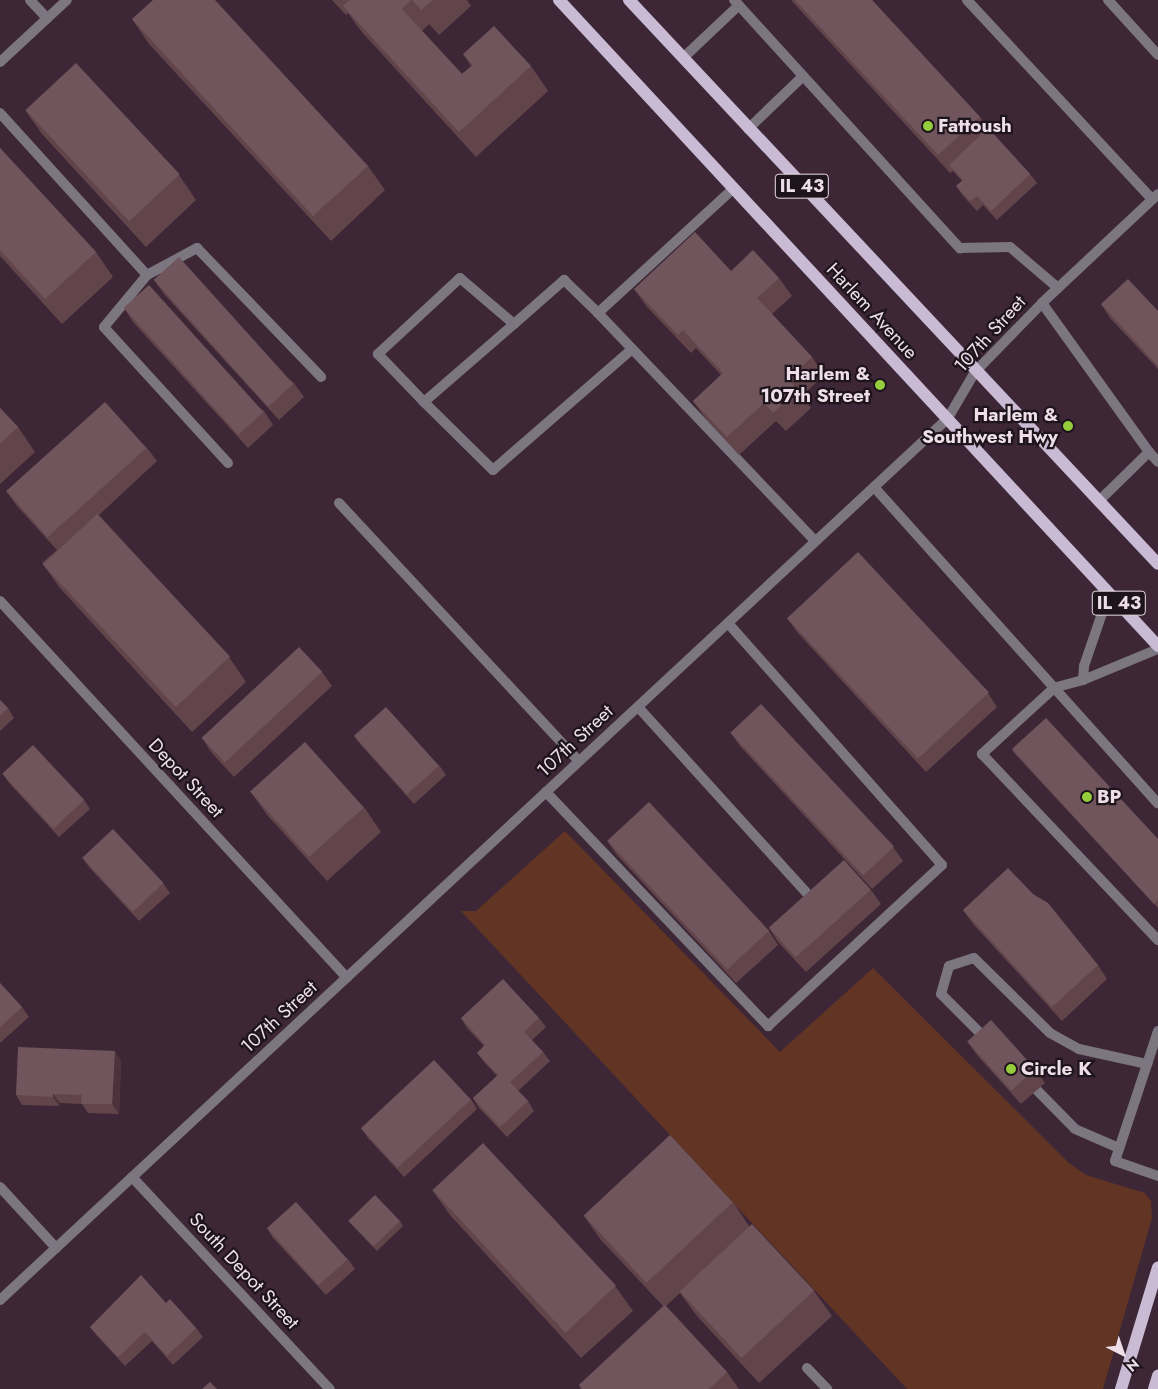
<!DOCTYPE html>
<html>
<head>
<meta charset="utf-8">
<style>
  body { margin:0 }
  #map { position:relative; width:1158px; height:1389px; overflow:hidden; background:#3d2736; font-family:Jost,sans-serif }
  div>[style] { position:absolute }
  .green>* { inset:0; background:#623424 }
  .lane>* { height:10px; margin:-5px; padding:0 5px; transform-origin:5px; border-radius:5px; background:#7c7681 }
  .street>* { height:10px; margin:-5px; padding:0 5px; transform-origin:5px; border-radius:5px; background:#7c7681 }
  .primary>* { height:12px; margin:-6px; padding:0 6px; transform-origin:6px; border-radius:6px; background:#c8bbd3 }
  .wall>* { inset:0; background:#62454b }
  .shaded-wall>* { inset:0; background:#4d323b }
  .building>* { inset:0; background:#70565c; transform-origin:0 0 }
  .dots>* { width:14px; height:14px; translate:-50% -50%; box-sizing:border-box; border:2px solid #1e141b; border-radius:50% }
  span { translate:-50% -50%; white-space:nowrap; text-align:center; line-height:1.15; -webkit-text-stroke:4.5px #1e141b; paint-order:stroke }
  .shield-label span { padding:1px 4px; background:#1e141b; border:1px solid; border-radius:4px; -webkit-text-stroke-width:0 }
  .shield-label { font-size:18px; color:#eddee7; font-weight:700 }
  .poi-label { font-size:19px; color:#eddee7; font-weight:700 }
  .left { translate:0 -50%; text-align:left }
  .right { translate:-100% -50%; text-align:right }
  .street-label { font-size:19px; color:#eddee7 }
  .north { position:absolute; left:1098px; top:1329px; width:50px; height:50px; -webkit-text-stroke:4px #1e141b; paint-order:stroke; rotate:139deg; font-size:14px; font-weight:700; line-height:20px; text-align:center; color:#eddee7 }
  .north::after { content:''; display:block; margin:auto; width:18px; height:22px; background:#eddee7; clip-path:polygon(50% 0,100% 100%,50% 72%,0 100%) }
</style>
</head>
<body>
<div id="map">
  <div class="green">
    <i style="clip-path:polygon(565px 831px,780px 1052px,873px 968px,1069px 1163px,1086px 1175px,1145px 1193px,1151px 1201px,1152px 1218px,1103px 1389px,907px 1389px,461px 911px,476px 911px)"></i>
  </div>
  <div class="lane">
    <i style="left:734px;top:0;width:336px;rotate:47.7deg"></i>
    <i style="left:960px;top:248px;width:50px;rotate:-1.1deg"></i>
    <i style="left:1010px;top:247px;width:63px;rotate:40.5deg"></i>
    <i style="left:967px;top:0;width:272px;rotate:47.1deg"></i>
    <i style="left:1108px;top:0;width:74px;rotate:47.7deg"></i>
    <i style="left:683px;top:58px;width:77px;rotate:-43.4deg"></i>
    <i style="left:0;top:113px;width:219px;rotate:47.8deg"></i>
    <i style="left:748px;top:129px;width:76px;rotate:-43.9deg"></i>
    <i style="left:1042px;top:303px;width:183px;rotate:54.3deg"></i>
    <i style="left:1149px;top:452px;width:71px;rotate:135.6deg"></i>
    <i style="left:598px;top:313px;width:315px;rotate:46.4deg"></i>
    <i style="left:514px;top:324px;width:71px;rotate:-139.6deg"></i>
    <i style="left:460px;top:278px;width:112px;rotate:137.2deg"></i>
    <i style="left:378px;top:354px;width:66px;rotate:46.2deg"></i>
    <i style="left:424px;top:402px;width:119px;rotate:-40.9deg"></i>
    <i style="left:514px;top:324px;width:67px;rotate:-41.3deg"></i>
    <i style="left:564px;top:280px;width:47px;rotate:44.1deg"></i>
    <i style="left:598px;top:313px;width:183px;rotate:-42.6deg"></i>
    <i style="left:424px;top:402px;width:97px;rotate:44.6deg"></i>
    <i style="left:493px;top:470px;width:184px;rotate:-41deg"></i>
    <i style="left:1149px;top:452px;width:13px;rotate:48deg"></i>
    <i style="left:228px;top:463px;width:184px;rotate:-132.4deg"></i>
    <i style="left:104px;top:327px;width:67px;rotate:-50.4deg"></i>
    <i style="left:147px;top:275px;width:57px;rotate:-28.4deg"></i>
    <i style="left:197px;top:248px;width:179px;rotate:46.1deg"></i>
    <i style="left:874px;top:487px;width:425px;rotate:48.1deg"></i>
    <i style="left:339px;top:503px;width:352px;rotate:47.1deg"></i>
    <i style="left:1109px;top:593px;width:77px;rotate:108.9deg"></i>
    <i style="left:1084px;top:666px;width:14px;rotate:94deg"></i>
    <i style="left:1083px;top:680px;width:81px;rotate:-22.5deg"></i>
    <i style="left:1083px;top:680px;width:30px;rotate:165deg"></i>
    <i style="left:1054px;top:688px;width:98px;rotate:137.5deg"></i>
    <i style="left:982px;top:754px;width:256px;rotate:46.6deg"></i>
    <i style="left:638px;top:707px;width:250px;rotate:47.8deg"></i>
    <i style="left:546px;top:792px;width:323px;rotate:46.5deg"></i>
    <i style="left:768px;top:1026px;width:237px;rotate:-42.8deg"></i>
    <i style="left:942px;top:865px;width:323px;rotate:-131.5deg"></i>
    <i style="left:1158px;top:1031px;width:137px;rotate:108.3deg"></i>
    <i style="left:1115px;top:1161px;width:46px;rotate:19.2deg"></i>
    <i style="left:988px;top:1041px;width:66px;rotate:-135deg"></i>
    <i style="left:941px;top:994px;width:29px;rotate:-74deg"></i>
    <i style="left:949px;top:966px;width:26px;rotate:-18deg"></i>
    <i style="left:974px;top:958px;width:107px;rotate:44.6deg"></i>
    <i style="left:1050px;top:1033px;width:33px;rotate:29deg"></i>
    <i style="left:1079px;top:1049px;width:70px;rotate:12.4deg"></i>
    <i style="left:1028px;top:1081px;width:67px;rotate:45.6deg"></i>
    <i style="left:1075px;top:1129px;width:48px;rotate:23.4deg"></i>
    <i style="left:807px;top:1368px;width:29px;rotate:46deg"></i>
  </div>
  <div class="street">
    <i style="left:30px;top:0;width:25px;rotate:47deg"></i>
    <i style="left:0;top:62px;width:91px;rotate:-42.8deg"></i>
    <i style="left:0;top:601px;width:512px;rotate:47.37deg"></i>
    <i style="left:132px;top:1177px;width:290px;rotate:47deg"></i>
    <i style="left:0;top:1187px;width:83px;rotate:47.4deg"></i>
    <i style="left:0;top:1300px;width:1295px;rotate:-42.93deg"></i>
    <i style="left:948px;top:418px;width:53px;rotate:-59.6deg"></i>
    <i style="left:975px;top:372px;width:96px;rotate:-45.8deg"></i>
    <i style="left:1042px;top:303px;width:159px;rotate:-43.2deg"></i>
  </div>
  <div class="primary">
    <i style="left:559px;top:0;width:881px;rotate:47.16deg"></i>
    <i style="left:629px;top:0;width:773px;rotate:46.83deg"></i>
    <i style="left:1121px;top:1389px;width:127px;rotate:-73.1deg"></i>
    <i style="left:1154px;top:1389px;width:14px;rotate:-73deg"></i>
  </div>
  <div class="wall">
    <i style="clip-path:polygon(332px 0,467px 0,471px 6px,439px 35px,429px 24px,422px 31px,462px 74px,471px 66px,463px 54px,531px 66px,548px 91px,476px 157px,361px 31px,348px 13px,346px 15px)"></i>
    <i style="clip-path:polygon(791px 0,872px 0,980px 117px,988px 128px,1030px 174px,1037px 183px,997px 220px,983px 205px,977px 211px,963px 196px,956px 186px,962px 181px,953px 171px,950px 173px)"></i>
    <i style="clip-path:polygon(132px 19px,368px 166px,385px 190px,331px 241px,149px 44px)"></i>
    <i style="clip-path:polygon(25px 110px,179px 175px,196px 200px,146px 247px,42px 134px)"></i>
    <i style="clip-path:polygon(0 148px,96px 252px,113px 277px,62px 324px,0 256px)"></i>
    <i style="clip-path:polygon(731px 271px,779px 278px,792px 296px,772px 314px,812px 357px,824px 375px,802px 396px,811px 408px,786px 431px,776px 421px,739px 455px,706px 419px,693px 401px,721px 375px,696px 348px,691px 353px,647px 307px,634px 289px)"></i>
    <i style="clip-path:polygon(154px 280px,294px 383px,304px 397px,279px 420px,164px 294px)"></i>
    <i style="clip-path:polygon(1101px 304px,1158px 311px,1158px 369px,1110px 318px)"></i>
    <i style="clip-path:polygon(124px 308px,264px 411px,273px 425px,248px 448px,133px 322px)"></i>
    <i style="clip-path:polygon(0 408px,18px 427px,35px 452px,0 484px)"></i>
    <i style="clip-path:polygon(147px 448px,157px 461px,99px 515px,229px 657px,246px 682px,192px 732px,60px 588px,42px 563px,57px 550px,17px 506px,7px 492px)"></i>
    <i style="clip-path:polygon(787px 618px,988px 693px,997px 707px,926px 772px,797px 632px)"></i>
    <i style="clip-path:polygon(322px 672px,332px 686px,234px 777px,211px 752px,202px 738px)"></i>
    <i style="clip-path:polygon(0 700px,8px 708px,14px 718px,0 731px)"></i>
    <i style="clip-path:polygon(730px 732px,893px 847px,903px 861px,872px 889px,740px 746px)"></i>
    <i style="clip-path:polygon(354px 736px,439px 765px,446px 775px,414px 804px,361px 745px)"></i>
    <i style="clip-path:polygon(1012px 749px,1158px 839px,1158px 908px,1015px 754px)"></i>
    <i style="clip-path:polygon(3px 774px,84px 800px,90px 809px,59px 837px,9px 783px)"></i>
    <i style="clip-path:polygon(250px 791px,364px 807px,381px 832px,327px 881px,268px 816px)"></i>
    <i style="clip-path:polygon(607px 841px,769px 931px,778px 945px,736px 983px,617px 855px)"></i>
    <i style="clip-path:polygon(82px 857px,163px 883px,170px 893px,139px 921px,89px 867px)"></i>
    <i style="clip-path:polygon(871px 890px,881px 904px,806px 972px,778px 942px,769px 928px)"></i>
    <i style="clip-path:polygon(963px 910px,1098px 965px,1107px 979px,1062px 1021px,973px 924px)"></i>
    <i style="clip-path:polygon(0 983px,22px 1007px,29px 1017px,0 1043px)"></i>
    <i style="clip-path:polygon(461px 1018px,539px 1018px,546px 1027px,532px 1040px,543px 1052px,550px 1061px,518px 1091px,528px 1101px,534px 1111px,507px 1137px,479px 1108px,473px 1098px,497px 1076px,484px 1062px,477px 1053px,484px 1046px,467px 1028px)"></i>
    <i style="clip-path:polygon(967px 1041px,1035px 1069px,1045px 1083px,1021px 1104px,977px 1055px)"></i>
    <i style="clip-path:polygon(121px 1061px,119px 1114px,88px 1113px,82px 1104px,60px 1103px,59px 1106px,22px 1105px,16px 1095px)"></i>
    <i style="clip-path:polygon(471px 1099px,477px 1109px,404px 1177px,368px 1138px,361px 1128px)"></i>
    <i style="clip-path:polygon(432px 1190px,615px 1286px,633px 1311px,581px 1358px,450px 1215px)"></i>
    <i style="clip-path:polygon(733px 1202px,749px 1226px,814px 1291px,832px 1316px,759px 1383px,697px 1316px,680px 1293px,666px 1306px,727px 1372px,739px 1389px,581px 1389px,579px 1385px,663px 1306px,601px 1240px,584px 1216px)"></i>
    <i style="clip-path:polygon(348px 1220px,400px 1221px,403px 1226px,377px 1251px,352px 1225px)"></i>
    <i style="clip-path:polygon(267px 1228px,348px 1259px,355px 1269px,326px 1295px,273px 1238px)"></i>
    <i style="clip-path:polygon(166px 1303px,196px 1328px,203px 1337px,173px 1365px,152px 1341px,125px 1366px,97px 1336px,90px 1327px)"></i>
  </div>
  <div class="shaded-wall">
    <i style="clip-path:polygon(115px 1051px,121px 1061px,119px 1114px,112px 1104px)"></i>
    <i style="clip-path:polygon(53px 1094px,60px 1103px,59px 1106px,53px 1097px)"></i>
  </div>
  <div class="building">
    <i style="clip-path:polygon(153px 0,215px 0,368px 166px,313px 216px,132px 19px)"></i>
    <i style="clip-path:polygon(350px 0,411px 0,402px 9px,462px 74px,473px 65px,463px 54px,494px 26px,531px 66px,459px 132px,343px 6px)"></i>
    <i style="clip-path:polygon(412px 0,433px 0,421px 10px)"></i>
    <i style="clip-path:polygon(795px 0,872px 0,980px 117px,938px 155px)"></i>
    <i style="left:76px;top:63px;width:152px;height:69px;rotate:47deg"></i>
    <i style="clip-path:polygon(988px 128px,1030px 174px,991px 211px,977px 196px,970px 201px,956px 186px,963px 180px,949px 165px)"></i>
    <i style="clip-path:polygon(0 148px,96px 252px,45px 299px,0 250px)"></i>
    <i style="clip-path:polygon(695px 232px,731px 271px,753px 250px,779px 278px,757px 298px,812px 357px,788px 379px,798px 390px,773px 413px,764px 403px,727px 437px,693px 401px,723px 373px,683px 330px,678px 335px,634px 289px)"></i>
    <i style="left:179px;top:257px;width:171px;height:34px;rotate:48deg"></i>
    <i style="clip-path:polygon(1128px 279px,1158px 311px,1158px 366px,1101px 304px)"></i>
    <i style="left:149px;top:285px;width:171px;height:34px;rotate:48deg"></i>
    <i style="left:105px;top:402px;width:62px;height:133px;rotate:48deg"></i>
    <i style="clip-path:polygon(0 408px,18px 427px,0 444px)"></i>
    <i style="left:97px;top:514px;width:195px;height:74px;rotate:47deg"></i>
    <i style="left:858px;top:552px;width:192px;height:97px;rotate:47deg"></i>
    <i style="left:299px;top:647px;width:34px;height:133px;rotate:47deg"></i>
    <i style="clip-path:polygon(0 700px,8px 708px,0 716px)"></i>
    <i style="left:761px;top:704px;width:195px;height:42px;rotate:47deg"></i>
    <i style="left:386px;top:707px;width:79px;height:43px;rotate:48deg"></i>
    <i style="clip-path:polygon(1046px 718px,1158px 839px,1158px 900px,1154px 904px,1012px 749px)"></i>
    <i style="left:305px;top:742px;width:88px;height:74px;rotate:48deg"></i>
    <i style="left:33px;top:745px;width:75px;height:42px;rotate:47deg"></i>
    <i style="left:649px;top:802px;width:176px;height:57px;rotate:47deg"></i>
    <i style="left:113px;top:829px;width:74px;height:42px;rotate:47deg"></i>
    <i style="left:844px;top:860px;width:40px;height:101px;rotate:48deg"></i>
    <i style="clip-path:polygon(1008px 868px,1033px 894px,1048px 903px,1098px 965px,1052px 1007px,963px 910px)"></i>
    <i style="clip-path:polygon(503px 979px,539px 1018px,524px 1032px,543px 1052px,510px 1082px,528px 1101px,500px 1127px,473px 1098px,498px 1075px,477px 1053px,485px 1045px,461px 1018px)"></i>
    <i style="clip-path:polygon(0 983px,22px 1007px,0 1027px)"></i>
    <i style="left:991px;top:1020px;width:66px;height:32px;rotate:48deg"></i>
    <i style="clip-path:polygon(18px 1047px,115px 1051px,112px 1104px,81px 1104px,82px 1095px,53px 1094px,53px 1097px,16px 1095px)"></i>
    <i style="left:434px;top:1060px;width:54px;height:100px;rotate:47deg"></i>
    <i style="left:670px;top:1135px;width:92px;height:118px;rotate:47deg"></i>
    <i style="left:483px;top:1143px;width:195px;height:69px;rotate:47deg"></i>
    <i style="left:375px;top:1195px;width:36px;height:37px;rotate:46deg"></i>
    <i style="left:296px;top:1202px;width:77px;height:39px;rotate:48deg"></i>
    <i style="left:752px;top:1224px;width:91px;height:99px;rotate:47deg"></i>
    <i style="clip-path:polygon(141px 1275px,166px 1303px,170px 1299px,196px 1328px,167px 1356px,145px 1332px,118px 1357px,90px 1327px)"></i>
    <i style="clip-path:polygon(665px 1305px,727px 1372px,709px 1389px,582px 1389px,579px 1385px)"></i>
    <i style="clip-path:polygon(210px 1382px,217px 1389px,202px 1389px)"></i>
  </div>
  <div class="dots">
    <i style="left:928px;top:126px;background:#95cc3b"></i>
    <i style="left:880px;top:385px;background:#95cc3b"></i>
    <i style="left:1068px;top:426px;background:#95cc3b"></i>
    <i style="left:1087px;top:797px;background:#95cc3b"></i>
    <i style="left:1011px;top:1069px;background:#95cc3b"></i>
  </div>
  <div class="shield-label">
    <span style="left:802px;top:186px">IL 43</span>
    <span style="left:1119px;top:603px">IL 43</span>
  </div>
  <div class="poi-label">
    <span class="left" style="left:938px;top:126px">Fattoush</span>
    <span class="right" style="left:870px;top:385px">Harlem &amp;<br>107th Street</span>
    <span class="right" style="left:1058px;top:426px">Harlem &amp;<br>Southwest Hwy</span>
    <span class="left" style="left:1097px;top:797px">BP</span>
    <span class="left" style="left:1021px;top:1069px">Circle K</span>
  </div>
  <div class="street-label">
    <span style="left:872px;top:311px;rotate:47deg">Harlem Avenue</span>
    <span style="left:990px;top:334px;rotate:-48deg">107th Street</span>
    <span style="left:575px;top:741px;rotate:-43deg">107th Street</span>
    <span style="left:186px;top:778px;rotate:47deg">Depot Street</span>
    <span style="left:279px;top:1017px;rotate:-43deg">107th Street</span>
    <span style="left:244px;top:1271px;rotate:47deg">South Depot Street</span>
  </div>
  <div class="north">N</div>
</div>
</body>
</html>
